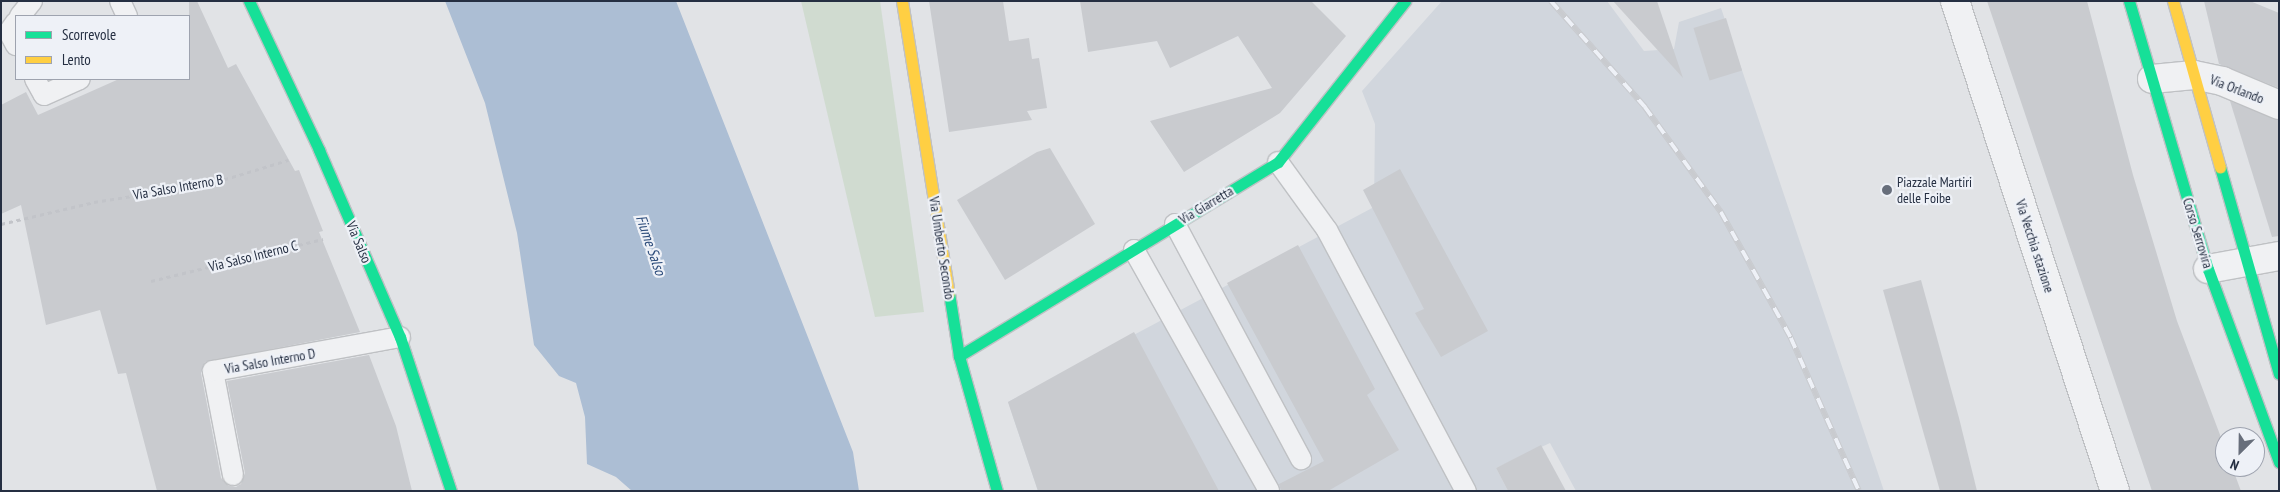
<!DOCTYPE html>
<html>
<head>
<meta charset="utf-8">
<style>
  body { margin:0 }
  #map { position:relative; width:2280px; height:492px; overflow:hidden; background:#e1e3e6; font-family:"PT Sans Narrow",sans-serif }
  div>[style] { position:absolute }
  .built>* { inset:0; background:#d1d6dd }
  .green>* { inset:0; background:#d0dbd0 }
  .water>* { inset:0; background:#acbed4 }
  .building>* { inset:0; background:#c9cbcf; transform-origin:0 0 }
  .path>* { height:3px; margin-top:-1.5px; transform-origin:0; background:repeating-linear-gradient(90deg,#c2c4c9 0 4px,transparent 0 8px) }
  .roads { filter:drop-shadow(1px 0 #bfc1c4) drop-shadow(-1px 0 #bfc1c4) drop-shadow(0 1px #bfc1c4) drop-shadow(0 -1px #bfc1c4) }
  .lane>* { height:20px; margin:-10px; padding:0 10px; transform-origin:10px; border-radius:10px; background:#f0f1f3 }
  .street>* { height:28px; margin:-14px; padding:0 14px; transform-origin:14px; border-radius:14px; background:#f0f1f3 }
  .fast>* { height:11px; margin:-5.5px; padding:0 5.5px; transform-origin:5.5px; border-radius:5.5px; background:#16e098 }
  .slow>* { height:11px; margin:-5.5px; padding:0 5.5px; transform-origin:5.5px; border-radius:5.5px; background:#ffcf43 }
  .rail>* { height:5.5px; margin-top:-2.75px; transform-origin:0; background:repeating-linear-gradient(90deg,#eef1f7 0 11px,#c9cbcf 0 22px); box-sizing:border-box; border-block:1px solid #c9cbcf }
  .dots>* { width:14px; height:14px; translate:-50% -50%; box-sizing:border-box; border:2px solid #eef1f7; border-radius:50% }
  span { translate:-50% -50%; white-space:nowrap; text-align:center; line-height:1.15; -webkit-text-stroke:4.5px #eef1f7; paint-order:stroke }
  .street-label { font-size:14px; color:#252f42 }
  .poi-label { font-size:14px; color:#252f42 }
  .left { translate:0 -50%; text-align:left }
  .water-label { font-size:15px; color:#2b4b7a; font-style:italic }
  .frame { position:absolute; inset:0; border:2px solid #252f42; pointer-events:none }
  .legend { position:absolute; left:15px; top:15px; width:175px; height:65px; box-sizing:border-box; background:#eef1f7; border:1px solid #9ea3af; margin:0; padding:6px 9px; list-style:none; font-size:15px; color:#252f42 }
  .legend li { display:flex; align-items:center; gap:10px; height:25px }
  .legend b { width:25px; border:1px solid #9ea3af }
  .north { position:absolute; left:2215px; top:427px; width:50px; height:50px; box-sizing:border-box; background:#eef1f7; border:1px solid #9ea3af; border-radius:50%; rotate:203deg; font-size:14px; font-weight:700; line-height:20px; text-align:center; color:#252f42 }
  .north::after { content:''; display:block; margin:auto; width:18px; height:22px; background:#676e7b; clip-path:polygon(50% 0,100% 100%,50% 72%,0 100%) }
</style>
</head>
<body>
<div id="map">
  <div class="built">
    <i style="clip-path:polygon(1442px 1px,1607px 1px,1644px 51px,1674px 49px,1679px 22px,1721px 8px,1884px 491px,1576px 491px,1550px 443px,1496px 468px,1508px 491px,1038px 491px,1008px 402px,1374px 207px,1375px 124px,1362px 91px)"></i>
  </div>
  <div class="green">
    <i style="clip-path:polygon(801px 1px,880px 1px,924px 312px,875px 317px)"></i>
  </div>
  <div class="water">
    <i style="clip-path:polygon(445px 1px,676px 1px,853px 452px,859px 491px,632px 491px,616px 477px,587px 464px,585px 417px,576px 383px,559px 376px,534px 345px,517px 233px,485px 103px)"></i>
  </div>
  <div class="building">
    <i style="clip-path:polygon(189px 1px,197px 1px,228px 68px,236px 64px,295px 171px,299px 170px,323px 231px,319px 232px,360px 332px,205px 362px,201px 373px,221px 478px,229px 486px,236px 487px,241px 484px,245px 473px,227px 381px,369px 355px,396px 426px,412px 491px,157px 491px,126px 373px,118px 374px,100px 310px,46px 325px,21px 205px,1px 214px,1px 105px,26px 92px,38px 115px,119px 79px,189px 79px)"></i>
    <i style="clip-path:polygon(929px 1px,1003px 1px,1009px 41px,1029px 38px,1032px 59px,1039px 58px,1047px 108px,1027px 111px,1032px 120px,949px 132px)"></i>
    <i style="clip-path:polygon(1080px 1px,1311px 1px,1346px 36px,1280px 113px,1184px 172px,1150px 121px,1272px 88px,1238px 36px,1170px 68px,1157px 41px,1088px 52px)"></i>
    <i style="clip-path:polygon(1613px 1px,1657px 1px,1683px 78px)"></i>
    <i style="clip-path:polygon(1987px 1px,2087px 1px,2133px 175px,2177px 321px,2225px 448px,2225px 467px,2232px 467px,2241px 491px,2152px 491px)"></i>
    <i style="clip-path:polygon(2204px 1px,2250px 1px,2279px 13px,2279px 88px,2219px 64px)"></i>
    <i style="left:1726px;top:18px;width:55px;height:34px;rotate:73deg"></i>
    <i style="clip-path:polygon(2230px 101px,2279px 120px,2279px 236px,2272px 237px)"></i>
    <i style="clip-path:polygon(1050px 148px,1095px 224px,1005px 280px,957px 200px,1037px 152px)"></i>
    <i style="clip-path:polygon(1400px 169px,1488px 331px,1441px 357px,1415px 313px,1424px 309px,1363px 190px)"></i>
    <i style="clip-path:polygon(1298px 245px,1375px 389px,1367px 395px,1399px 450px,1328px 491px,1281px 491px,1279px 484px,1324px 461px,1227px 283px)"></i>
    <i style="clip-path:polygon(1921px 280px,1959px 418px,1977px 491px,1940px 491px,1883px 290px)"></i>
    <i style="clip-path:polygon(1134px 332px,1219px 491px,1038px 491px,1008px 402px)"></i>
    <i style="clip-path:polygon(1541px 445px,1566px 491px,1508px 491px,1496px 468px)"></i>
  </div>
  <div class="path">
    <i style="left:1px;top:224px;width:96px;rotate:-13.3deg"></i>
    <i style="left:94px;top:202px;width:116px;rotate:-8.9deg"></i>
    <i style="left:209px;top:184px;width:83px;rotate:-16.9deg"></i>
    <i style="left:151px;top:281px;width:177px;rotate:-13.7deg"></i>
  </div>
  <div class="roads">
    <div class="lane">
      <i style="left:120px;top:1px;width:17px;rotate:65deg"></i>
      <i style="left:20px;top:16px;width:19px;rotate:-51deg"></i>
      <i style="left:16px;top:22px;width:12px;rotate:125deg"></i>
      <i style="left:9px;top:32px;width:15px;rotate:62deg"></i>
      <i style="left:35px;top:79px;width:18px;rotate:61deg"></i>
      <i style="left:44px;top:95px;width:39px;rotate:-24deg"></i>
      <i style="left:1278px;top:162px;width:84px;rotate:54.2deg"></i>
      <i style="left:1327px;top:230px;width:296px;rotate:62deg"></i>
      <i style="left:1175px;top:224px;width:267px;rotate:61.8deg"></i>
      <i style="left:1134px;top:250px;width:276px;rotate:60.7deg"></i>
      <i style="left:233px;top:475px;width:106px;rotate:-100.9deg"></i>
      <i style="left:213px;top:371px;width:190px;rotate:-10.3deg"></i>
    </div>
    <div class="street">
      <i style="left:1955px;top:1px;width:515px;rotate:71.92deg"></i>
      <i style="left:2152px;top:79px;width:42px;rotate:-5.4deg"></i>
      <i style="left:2194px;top:75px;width:29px;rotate:12deg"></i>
      <i style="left:2222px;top:81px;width:62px;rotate:22.8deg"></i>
      <i style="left:2208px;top:269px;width:72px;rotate:-10.4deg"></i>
    </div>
    <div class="fast">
      <i style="left:249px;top:1px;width:165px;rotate:64.8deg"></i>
      <i style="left:319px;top:150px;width:204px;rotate:66.6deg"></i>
      <i style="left:400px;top:337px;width:162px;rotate:71.7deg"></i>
      <i style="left:2129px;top:1px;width:279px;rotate:73.6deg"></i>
      <i style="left:2208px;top:269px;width:206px;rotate:69.8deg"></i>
      <i style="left:2220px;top:167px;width:215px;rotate:74.1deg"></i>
      <i style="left:949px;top:293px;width:64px;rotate:81deg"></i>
      <i style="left:959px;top:356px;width:140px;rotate:74.3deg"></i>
      <i style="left:959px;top:356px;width:373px;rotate:-31.3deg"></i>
      <i style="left:1278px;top:162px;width:205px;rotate:-51.7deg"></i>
    </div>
    <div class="slow">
      <i style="left:902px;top:1px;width:296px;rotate:80.9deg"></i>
      <i style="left:2173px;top:1px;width:173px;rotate:74.2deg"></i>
    </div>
  </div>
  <div class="rail">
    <i style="left:1551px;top:1px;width:142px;rotate:48.4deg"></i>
    <i style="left:1645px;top:107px;width:130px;rotate:54.1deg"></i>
    <i style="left:1721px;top:212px;width:144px;rotate:60.9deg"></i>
    <i style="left:1791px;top:338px;width:167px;rotate:66deg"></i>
  </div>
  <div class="dots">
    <i style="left:1887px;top:190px;background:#676e7b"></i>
  </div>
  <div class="street-label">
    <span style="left:2237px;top:89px;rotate:21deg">Via Orlando</span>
    <span style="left:178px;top:187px;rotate:-10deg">Via Salso Interno B</span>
    <span style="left:1206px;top:205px;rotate:-31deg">Via Giarretta</span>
    <span style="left:2198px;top:233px;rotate:73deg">Corso Serrovira</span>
    <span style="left:359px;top:242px;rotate:67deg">Via Salso</span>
    <span style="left:2035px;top:246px;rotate:72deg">Via Vecchia stazione</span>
    <span style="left:942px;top:248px;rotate:81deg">Via Umberto Secondo</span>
    <span style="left:253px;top:256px;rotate:-14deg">Via Salso Interno C</span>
    <span style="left:270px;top:361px;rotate:-10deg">Via Salso Interno D</span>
  </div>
  <div class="poi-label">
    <span class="left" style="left:1897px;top:190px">Piazzale Martiri<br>delle Foibe</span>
  </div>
  <div class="water-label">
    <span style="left:651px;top:245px;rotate:71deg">Fiume Salso</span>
  </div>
  <div class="frame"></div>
  <ul class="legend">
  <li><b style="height:6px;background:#16e098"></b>Scorrevole</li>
  <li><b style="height:6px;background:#ffcf43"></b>Lento</li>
  </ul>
  <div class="north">N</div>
</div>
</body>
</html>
